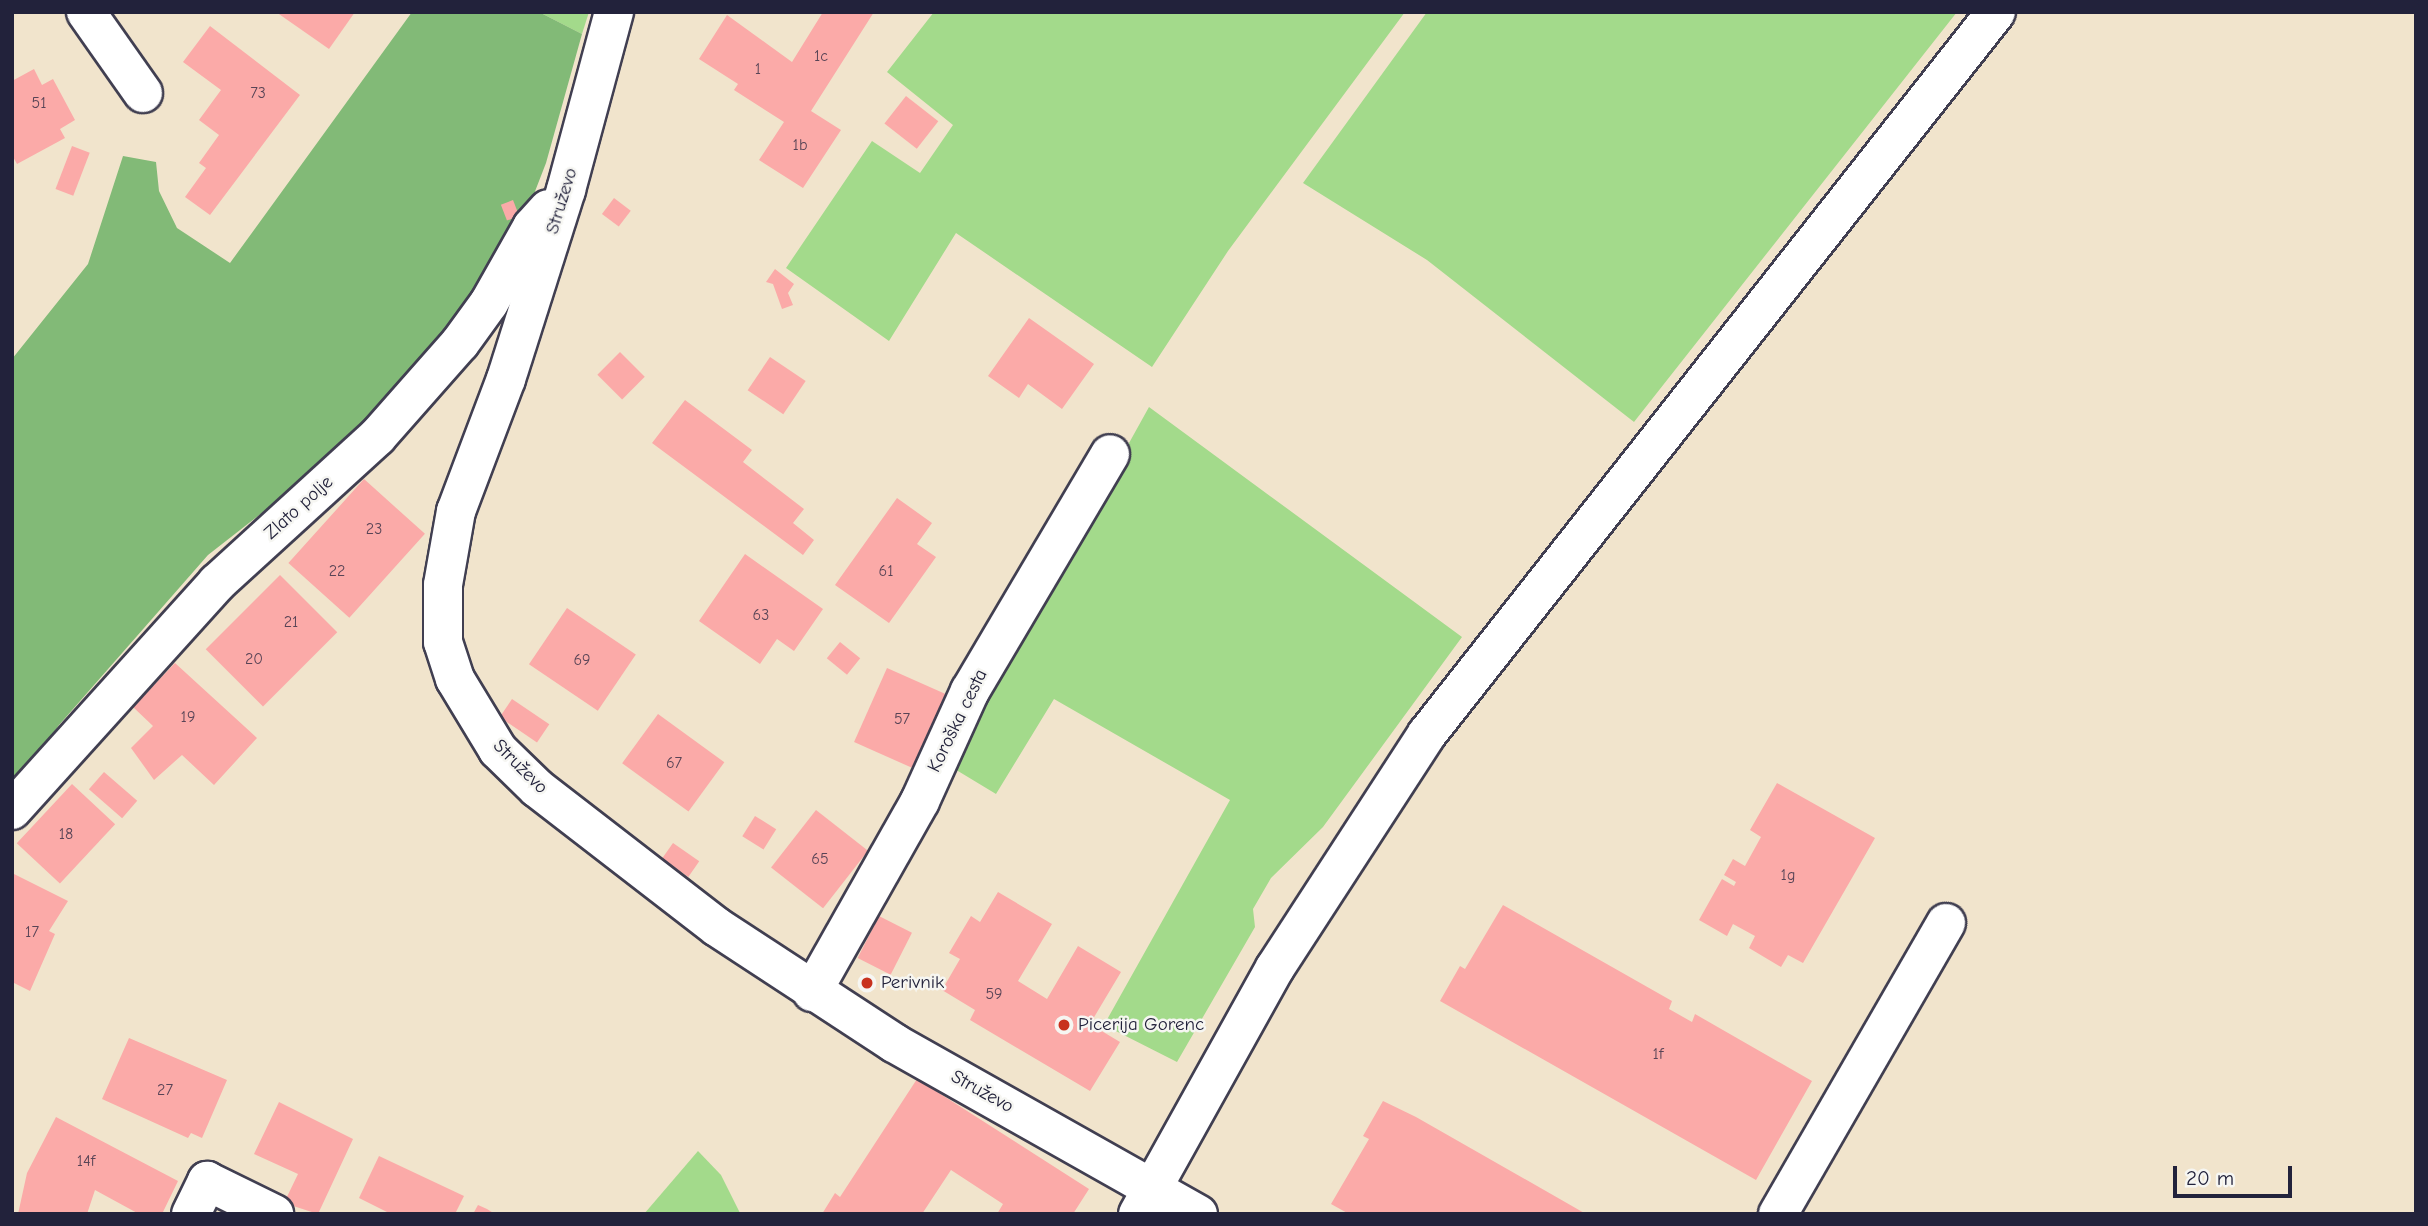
<!DOCTYPE html>
<html>
<head>
<meta charset="utf-8">
<style>
  body { margin:0 }
  #map { position:relative; width:2428px; height:1226px; overflow:hidden; background:#f1e4cc; font-family:"Comic Neue",sans-serif }
  div>[style] { position:absolute }
  .green>* { inset:0; background:#a3da8b }
  .forest>* { inset:0; background:#82ba77 }
  .building>* { inset:0; background:#fbaaa8; transform-origin:0 0 }
  .roads { filter:drop-shadow(2px 0 #413f51) drop-shadow(-2px 0 #413f51) drop-shadow(0 2px #413f51) drop-shadow(0 -2px #413f51) }
  .minor>* { height:38px; margin:-19px; padding:0 19px; transform-origin:19px; border-radius:19px; background:#fff }
  .primary>* { height:38px; margin:-19px; padding:0 19px; transform-origin:19px; border-radius:19px; background:#fff }
  .dots>* { width:19px; height:19px; translate:-50% -50%; box-sizing:border-box; border:4px solid #f6f6f2; border-radius:50% }
  span { translate:-50% -50%; white-space:nowrap; text-align:center; line-height:1.15; -webkit-text-stroke:5px #f6f6f2; paint-order:stroke }
  .number-label { font-size:16px; color:#584456 }
  .number-label span { -webkit-text-stroke-width:0 }
  .street-label { font-size:19px; color:#22223b }
  .poi-label { font-size:19px; color:#22223b }
  .left { translate:0 -50%; text-align:left }
  .frame { position:absolute; inset:0; border:14px solid #22223b; pointer-events:none }
  .scale { position:absolute; left:2173px; top:1166px; width:119px; height:32px; box-sizing:border-box; border:4px solid #22223b; border-top:0; padding-left:9px; font-size:21px; line-height:24px; white-space:nowrap; color:#22223b; -webkit-text-stroke:5px #f6f6f2; paint-order:stroke }
</style>
</head>
<body>
<div id="map">
  <div class="green">
    <i style="clip-path:polygon(539px 12px,589px 12px,582px 34px)"></i>
    <i style="clip-path:polygon(934px 12px,1405px 12px,1228px 251px,1152px 367px,956px 233px,889px 341px,786px 268px,872px 141px,920px 173px,953px 125px,887px 72px)"></i>
    <i style="clip-path:polygon(1427px 12px,1957px 12px,1634px 422px,1427px 260px,1303px 183px)"></i>
    <i style="clip-path:polygon(1149px 407px,1462px 637px,1323px 827px,1271px 878px,1253px 909px,1255px 927px,1177px 1062px,1104px 1025px,1230px 800px,1054px 699px,996px 794px,953px 768px,957px 753px)"></i>
    <i style="clip-path:polygon(698px 1151px,721px 1175px,740px 1213px,644px 1214px)"></i>
  </div>
  <div class="forest">
    <i style="clip-path:polygon(412px 12px,539px 12px,582px 34px,546px 163px,527px 212px,475px 302px,340px 452px,208px 555px,59px 725px,29px 766px,12px 780px,12px 359px,88px 264px,123px 156px,156px 162px,159px 191px,177px 228px,230px 263px)"></i>
  </div>
  <div class="building">
    <i style="clip-path:polygon(276px 12px,355px 12px,329px 49px)"></i>
    <i style="clip-path:polygon(823px 12px,874px 12px,811px 111px,841px 130px,803px 188px,759px 160px,784px 122px,734px 90px,738px 84px,699px 59px,727px 15px,792px 62px)"></i>
    <i style="clip-path:polygon(210px 26px,300px 95px,210px 215px,185px 197px,206px 168px,199px 163px,219px 135px,199px 120px,221px 90px,183px 62px)"></i>
    <i style="clip-path:polygon(34px 69px,42px 85px,53px 79px,75px 120px,60px 129px,65px 138px,17px 164px,12px 155px,12px 81px)"></i>
    <i style="left:906px;top:96px;width:41px;height:35px;rotate:38deg"></i>
    <i style="left:72px;top:146px;width:19px;height:46px;rotate:21deg"></i>
    <i style="left:614px;top:198px;width:21px;height:20px;rotate:37deg"></i>
    <i style="left:513px;top:200px;width:17px;height:13px;rotate:69deg"></i>
    <i style="clip-path:polygon(775px 269px,794px 284px,788px 293px,793px 305px,782px 309px,773px 284px,766px 282px)"></i>
    <i style="clip-path:polygon(1029px 318px,1094px 364px,1062px 409px,1028px 384px,1019px 398px,988px 376px)"></i>
    <i style="left:620px;top:352px;width:35px;height:32px;rotate:45deg"></i>
    <i style="left:770px;top:357px;width:43px;height:40px;rotate:34deg"></i>
    <i style="clip-path:polygon(685px 400px,752px 450px,743px 462px,804px 509px,793px 523px,814px 540px,803px 555px,652px 443px)"></i>
    <i style="left:364px;top:479px;width:82px;height:113px;rotate:42deg"></i>
    <i style="clip-path:polygon(897px 498px,932px 523px,917px 544px,936px 557px,889px 623px,835px 585px)"></i>
    <i style="clip-path:polygon(745px 554px,823px 609px,794px 651px,777px 639px,760px 664px,699px 621px)"></i>
    <i style="left:280px;top:575px;width:81px;height:105px;rotate:45deg"></i>
    <i style="left:567px;top:608px;width:83px;height:68px;rotate:34deg"></i>
    <i style="left:840px;top:642px;width:26px;height:21px;rotate:39deg"></i>
    <i style="clip-path:polygon(175px 663px,257px 738px,214px 785px,182px 755px,154px 780px,131px 748px,153px 726px,133px 707px)"></i>
    <i style="left:887px;top:668px;width:69px;height:81px;rotate:24deg"></i>
    <i style="left:512px;top:699px;width:45px;height:22px;rotate:34deg"></i>
    <i style="left:658px;top:714px;width:82px;height:61px;rotate:36deg"></i>
    <i style="left:104px;top:772px;width:44px;height:23px;rotate:41deg"></i>
    <i style="clip-path:polygon(1777px 783px,1875px 838px,1803px 963px,1788px 955px,1781px 967px,1749px 948px,1755px 936px,1733px 924px,1727px 936px,1699px 920px,1722px 879px,1734px 886px,1736px 882px,1724px 875px,1733px 859px,1745px 866px,1761px 837px,1750px 830px)"></i>
    <i style="left:72px;top:784px;width:59px;height:81px;rotate:43deg"></i>
    <i style="left:816px;top:810px;width:66px;height:73px;rotate:38deg"></i>
    <i style="left:755px;top:816px;width:25px;height:24px;rotate:32deg"></i>
    <i style="left:673px;top:843px;width:32px;height:19px;rotate:35deg"></i>
    <i style="clip-path:polygon(12px 873px,68px 901px,49px 931px,55px 934px,30px 991px,12px 982px)"></i>
    <i style="clip-path:polygon(998px 892px,1052px 924px,1018px 981px,1047px 999px,1078px 946px,1121px 972px,1090px 1024px,1120px 1042px,1090px 1091px,970px 1020px,975px 1010px,942px 990px,960px 959px,949px 953px,971px 916px,980px 922px)"></i>
    <i style="clip-path:polygon(1503px 905px,1672px 1001px,1669px 1009px,1692px 1022px,1695px 1014px,1812px 1081px,1756px 1180px,1440px 1001px,1460px 966px,1465px 969px)"></i>
    <i style="left:879px;top:916px;width:37px;height:47px;rotate:27deg"></i>
    <i style="clip-path:polygon(129px 1038px,227px 1080px,202px 1138px,191px 1133px,188px 1138px,102px 1099px)"></i>
    <i style="clip-path:polygon(917px 1079px,1089px 1189px,1073px 1214px,997px 1214px,1003px 1204px,951px 1170px,922px 1214px,822px 1214px,835px 1193px,840px 1197px)"></i>
    <i style="clip-path:polygon(1383px 1101px,1416px 1117px,1586px 1214px,1349px 1214px,1331px 1204px,1369px 1139px,1363px 1136px)"></i>
    <i style="clip-path:polygon(279px 1102px,353px 1139px,318px 1214px,284px 1203px,298px 1174px,254px 1154px)"></i>
    <i style="clip-path:polygon(56px 1117px,178px 1181px,162px 1214px,139px 1214px,95px 1190px,87px 1214px,18px 1214px,27px 1173px)"></i>
    <i style="clip-path:polygon(379px 1156px,464px 1196px,455px 1214px,391px 1214px,359px 1198px)"></i>
    <i style="clip-path:polygon(478px 1205px,487px 1209px,495px 1214px,473px 1214px)"></i>
  </div>
  <div class="roads">
    <div class="minor">
      <i style="left:86px;top:12px;width:99px;rotate:54.9deg"></i>
      <i style="left:614px;top:12px;width:184px;rotate:105.1deg"></i>
      <i style="left:566px;top:190px;width:198px;rotate:107.6deg"></i>
      <i style="left:506px;top:379px;width:141px;rotate:110.7deg"></i>
      <i style="left:456px;top:511px;width:75px;rotate:100deg"></i>
      <i style="left:443px;top:585px;width:57px;rotate:90deg"></i>
      <i style="left:443px;top:642px;width:39px;rotate:72deg"></i>
      <i style="left:455px;top:679px;width:83px;rotate:58.8deg"></i>
      <i style="left:498px;top:750px;width:54px;rotate:44.3deg"></i>
      <i style="left:537px;top:788px;width:227px;rotate:37.7deg"></i>
      <i style="left:717px;top:927px;width:212px;rotate:33.2deg"></i>
      <i style="left:894px;top:1043px;width:349px;rotate:29.4deg"></i>
      <i style="left:12px;top:810px;width:306px;rotate:-47.9deg"></i>
      <i style="left:217px;top:583px;width:217px;rotate:-42.4deg"></i>
      <i style="left:377px;top:437px;width:125px;rotate:-48.6deg"></i>
      <i style="left:460px;top:343px;width:49px;rotate:-54.1deg"></i>
      <i style="left:489px;top:303px;width:87px;rotate:-60.5deg"></i>
      <i style="left:532px;top:227px;width:24px;rotate:-48deg"></i>
      <i style="left:812px;top:992px;width:219px;rotate:-60.5deg"></i>
      <i style="left:920px;top:801px;width:121px;rotate:-65.6deg"></i>
      <i style="left:970px;top:691px;width:275px;rotate:-59.4deg"></i>
      <i style="left:191px;top:1214px;width:37px;rotate:-64deg"></i>
      <i style="left:207px;top:1181px;width:75px;rotate:26.2deg"></i>
      <i style="left:1778px;top:1214px;width:336px;rotate:-60deg"></i>
    </div>
    <div class="primary">
      <i style="left:1138px;top:1214px;width:282px;rotate:-60.9deg"></i>
      <i style="left:1275px;top:968px;width:279px;rotate:-57deg"></i>
      <i style="left:1427px;top:734px;width:919px;rotate:-51.76deg"></i>
    </div>
  </div>
  <div class="dots">
    <i style="left:867px;top:983px;background:#c8321e"></i>
    <i style="left:1064px;top:1025px;background:#c8321e"></i>
  </div>
  <div class="number-label">
    <span style="left:821px;top:56px">1c</span>
    <span style="left:758px;top:69px">1</span>
    <span style="left:258px;top:93px">73</span>
    <span style="left:39px;top:103px">51</span>
    <span style="left:800px;top:145px">1b</span>
    <span style="left:374px;top:529px">23</span>
    <span style="left:337px;top:571px">22</span>
    <span style="left:886px;top:571px">61</span>
    <span style="left:761px;top:615px">63</span>
    <span style="left:291px;top:622px">21</span>
    <span style="left:254px;top:659px">20</span>
    <span style="left:582px;top:660px">69</span>
    <span style="left:188px;top:717px">19</span>
    <span style="left:902px;top:719px">57</span>
    <span style="left:674px;top:763px">67</span>
    <span style="left:66px;top:834px">18</span>
    <span style="left:820px;top:859px">65</span>
    <span style="left:1788px;top:875px">1g</span>
    <span style="left:32px;top:932px">17</span>
    <span style="left:994px;top:994px">59</span>
    <span style="left:1658px;top:1054px">1f</span>
    <span style="left:165px;top:1090px">27</span>
    <span style="left:86px;top:1161px">14f</span>
  </div>
  <div class="street-label">
    <span style="left:562px;top:201px;rotate:-73deg">Struževo</span>
    <span style="left:299px;top:508px;rotate:-42deg">Zlato polje</span>
    <span style="left:958px;top:721px;rotate:-64deg">Koroška cesta</span>
    <span style="left:520px;top:767px;rotate:45deg">Struževo</span>
    <span style="left:982px;top:1092px;rotate:29deg">Struževo</span>
  </div>
  <div class="poi-label">
    <span class="left" style="left:881px;top:983px">Perivnik</span>
    <span class="left" style="left:1078px;top:1025px">Picerija Gorenc</span>
  </div>
  <div class="frame"></div>
  <div class="scale">20 m</div>
</div>
</body>
</html>
